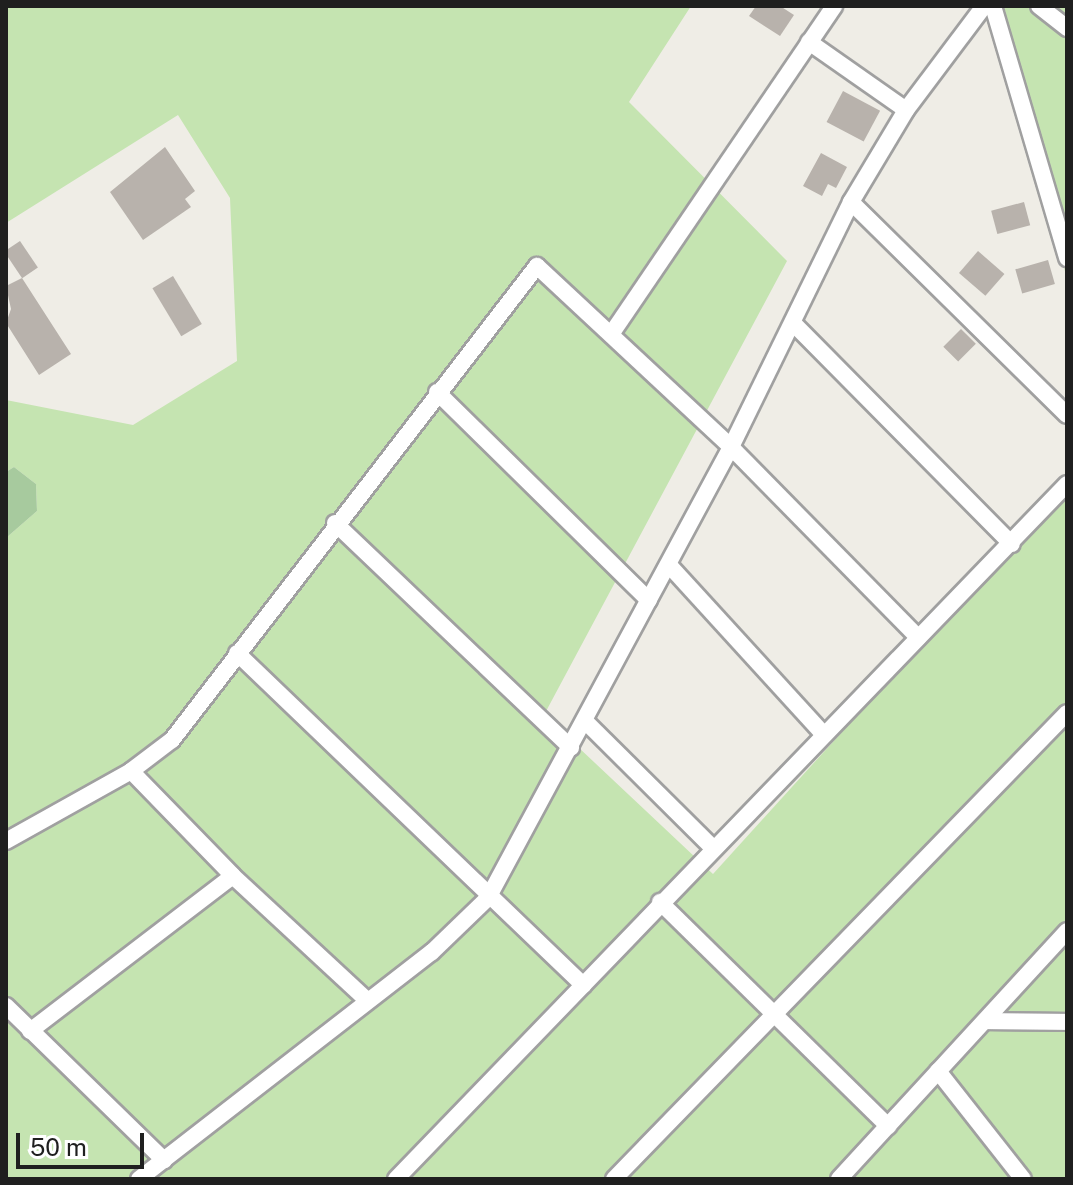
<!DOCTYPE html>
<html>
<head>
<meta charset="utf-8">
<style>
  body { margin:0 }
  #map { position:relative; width:1073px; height:1185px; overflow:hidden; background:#efede6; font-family:"Public Sans",sans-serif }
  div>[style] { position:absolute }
  .grass>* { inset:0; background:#c5e4b1 }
  .forest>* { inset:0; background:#a7ca9e }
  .building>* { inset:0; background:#b8b2ac; transform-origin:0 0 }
  .roads { filter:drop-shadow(2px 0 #a0a0a0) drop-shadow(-2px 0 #a0a0a0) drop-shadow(0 2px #a0a0a0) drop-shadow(0 -2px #a0a0a0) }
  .minor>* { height:16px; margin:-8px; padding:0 8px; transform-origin:8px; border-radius:8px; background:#fff }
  span { translate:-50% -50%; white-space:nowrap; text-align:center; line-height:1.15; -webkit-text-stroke:8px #fff; paint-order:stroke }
  .frame { position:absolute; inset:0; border:8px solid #1f1f1f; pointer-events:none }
  .scale { position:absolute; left:16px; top:1133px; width:128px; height:36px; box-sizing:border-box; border:4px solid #1f1f1f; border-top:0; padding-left:10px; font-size:24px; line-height:28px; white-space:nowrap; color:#1f1f1f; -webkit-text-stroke:6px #fff; paint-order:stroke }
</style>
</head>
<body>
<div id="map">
  <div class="grass">
    <i style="clip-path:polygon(6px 6px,691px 6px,629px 102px,787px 261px,544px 715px,713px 874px,1067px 484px,1067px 1179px,6px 1179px,6px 538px,37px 511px,36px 484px,14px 467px,6px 472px,6px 400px,133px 425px,237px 361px,230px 198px,178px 115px,6px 223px)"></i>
    <i style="clip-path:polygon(1004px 6px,1067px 6px,1067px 280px)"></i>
  </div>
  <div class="forest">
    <i style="clip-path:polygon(14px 467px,36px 484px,37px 511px,6px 538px,6px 472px)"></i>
  </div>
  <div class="building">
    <i style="clip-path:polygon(756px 6px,780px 6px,794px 15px,780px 36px,749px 16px)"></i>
    <i style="left:843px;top:91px;width:42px;height:35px;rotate:28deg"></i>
    <i style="clip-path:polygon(165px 147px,195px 191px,185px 199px,191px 207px,143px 240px,110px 192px)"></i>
    <i style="clip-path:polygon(821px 153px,847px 167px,836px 188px,828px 184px,822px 196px,803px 186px)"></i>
    <i style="left:1024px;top:202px;width:24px;height:34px;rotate:75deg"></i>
    <i style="left:20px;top:241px;width:32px;height:19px;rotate:56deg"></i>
    <i style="left:978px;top:251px;width:35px;height:29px;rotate:41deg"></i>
    <i style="left:1048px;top:260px;width:25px;height:34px;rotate:74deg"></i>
    <i style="left:173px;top:276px;width:56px;height:24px;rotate:59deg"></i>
    <i style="clip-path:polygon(22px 278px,71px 354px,39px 375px,6px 323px,11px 309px,6px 286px)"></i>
    <i style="left:961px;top:329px;width:21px;height:25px;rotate:45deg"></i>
  </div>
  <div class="roads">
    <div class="minor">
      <i style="left:993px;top:6px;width:263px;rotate:73.6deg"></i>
      <i style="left:1039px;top:6px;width:36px;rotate:38deg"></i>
      <i style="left:809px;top:42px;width:118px;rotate:35deg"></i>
      <i style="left:851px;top:202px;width:303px;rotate:44.6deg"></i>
      <i style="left:793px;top:323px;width:311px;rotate:45.3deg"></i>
      <i style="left:612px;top:333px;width:395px;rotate:-55.8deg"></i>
      <i style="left:437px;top:392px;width:297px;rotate:44.5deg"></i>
      <i style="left:335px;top:523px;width:326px;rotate:43.6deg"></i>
      <i style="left:669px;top:565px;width:230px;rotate:47.6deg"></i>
      <i style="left:237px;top:653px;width:480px;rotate:43.8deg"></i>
      <i style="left:585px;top:721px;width:179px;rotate:44.8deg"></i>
      <i style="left:131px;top:771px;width:146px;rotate:45.8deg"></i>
      <i style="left:233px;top:876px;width:183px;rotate:42.8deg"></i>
      <i style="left:6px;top:841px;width:143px;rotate:-29.2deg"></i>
      <i style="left:131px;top:771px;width:51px;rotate:-37.1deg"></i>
      <i style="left:172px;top:740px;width:598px;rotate:-52.4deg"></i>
      <i style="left:537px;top:266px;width:265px;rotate:43deg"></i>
      <i style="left:731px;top:447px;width:267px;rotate:45.5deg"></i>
      <i style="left:660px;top:902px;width:320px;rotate:44.5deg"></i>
      <i style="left:6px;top:1006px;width:221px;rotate:44.3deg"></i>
      <i style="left:986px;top:1021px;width:81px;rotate:0.7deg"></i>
      <i style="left:30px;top:1031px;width:255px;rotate:-37.4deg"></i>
      <i style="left:938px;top:1071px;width:137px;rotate:51.8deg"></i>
      <i style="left:139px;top:1179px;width:371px;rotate:-37.8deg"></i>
      <i style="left:432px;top:952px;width:78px;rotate:-44deg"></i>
      <i style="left:488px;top:898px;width:512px;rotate:-61.68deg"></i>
      <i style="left:731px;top:447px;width:273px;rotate:-63.9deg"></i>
      <i style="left:851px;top:202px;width:107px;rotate:-59.1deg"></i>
      <i style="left:906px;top:110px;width:130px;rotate:-53.1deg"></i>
      <i style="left:396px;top:1179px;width:966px;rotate:-46.01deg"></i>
      <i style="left:614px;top:1179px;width:650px;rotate:-45.81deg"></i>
      <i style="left:839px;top:1179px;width:337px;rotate:-47.4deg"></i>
    </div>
  </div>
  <div class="frame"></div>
  <div class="scale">50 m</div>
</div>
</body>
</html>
